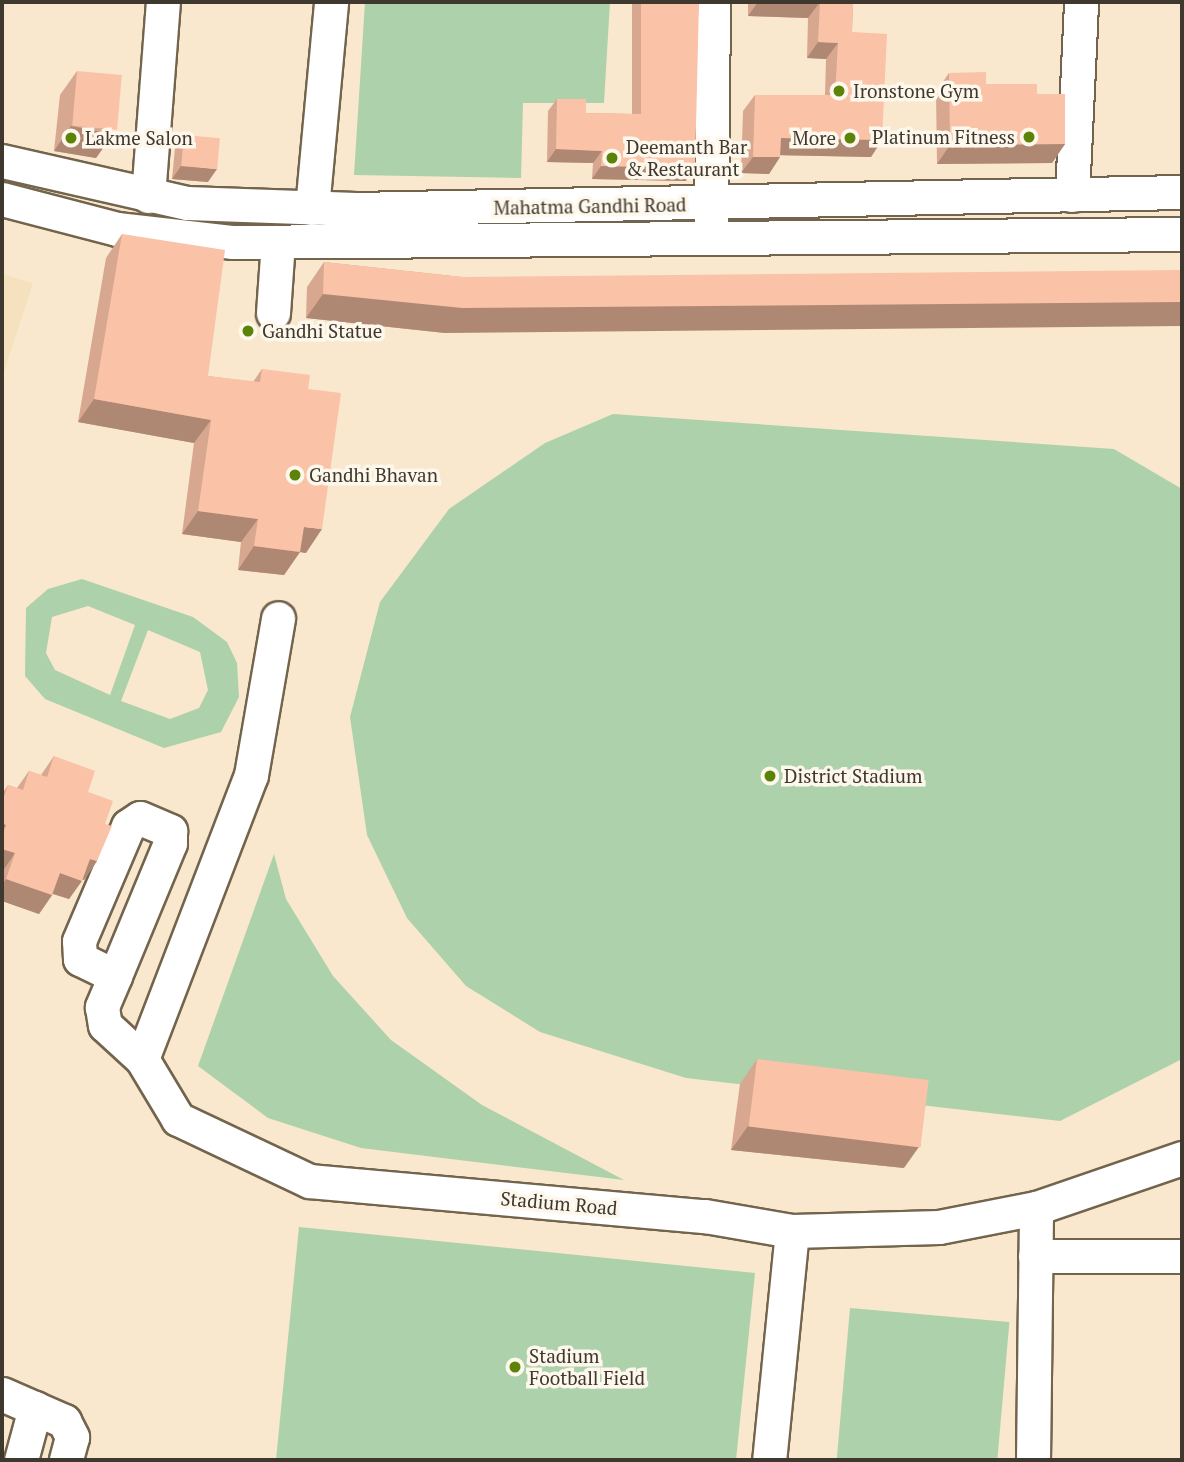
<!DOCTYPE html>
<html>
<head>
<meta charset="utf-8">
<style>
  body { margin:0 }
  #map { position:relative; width:1184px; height:1462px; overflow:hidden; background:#f9e8ce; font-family:"PT Serif",serif }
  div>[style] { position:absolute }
  .built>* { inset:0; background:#f6e1bf }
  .green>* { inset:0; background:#acd1ab; transform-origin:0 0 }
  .roads { filter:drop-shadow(2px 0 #73644d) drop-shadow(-2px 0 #73644d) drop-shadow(0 2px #73644d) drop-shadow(0 -2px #73644d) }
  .minor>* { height:33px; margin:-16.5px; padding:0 16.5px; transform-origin:16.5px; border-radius:16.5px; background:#fff }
  .wall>* { inset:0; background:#d7a78f }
  .shaded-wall>* { inset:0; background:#af8874 }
  .building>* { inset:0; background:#fac2a6; transform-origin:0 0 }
  .dots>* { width:19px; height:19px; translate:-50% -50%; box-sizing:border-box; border:4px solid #fef7ec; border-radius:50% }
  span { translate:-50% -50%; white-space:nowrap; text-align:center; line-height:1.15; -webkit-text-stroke:7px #fef7ec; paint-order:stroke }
  .poi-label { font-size:19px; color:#3f382e }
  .left { translate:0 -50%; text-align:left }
  .right { translate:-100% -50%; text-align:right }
  .street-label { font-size:19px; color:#3f382e }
  .frame { position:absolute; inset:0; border:4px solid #3f382e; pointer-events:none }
</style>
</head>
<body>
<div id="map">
  <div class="built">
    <i style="clip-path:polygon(2px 274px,33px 283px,2px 378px)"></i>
  </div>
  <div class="green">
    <i style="clip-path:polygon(365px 2px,610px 2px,604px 103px,523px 103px,521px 178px,354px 175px)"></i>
    <i style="clip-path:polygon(613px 414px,1114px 449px,1182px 489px,1182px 1059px,1060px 1121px,686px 1078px,540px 1032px,466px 986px,407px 918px,367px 835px,350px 717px,380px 602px,449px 509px,545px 443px)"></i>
    <i style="clip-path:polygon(evenodd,82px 579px,193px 617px,227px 642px,237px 663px,239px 697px,221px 732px,164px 748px,45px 699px,25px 676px,26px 608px,48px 589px,82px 579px,88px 606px,135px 625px,110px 695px,55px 670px,46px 653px,52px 617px,88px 606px,82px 579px,148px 630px,200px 652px,208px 690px,199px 708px,170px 719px,121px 701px,148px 630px)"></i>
    <i style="clip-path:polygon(274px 854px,286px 899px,333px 976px,391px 1040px,482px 1105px,624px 1180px,361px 1148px,268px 1118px,198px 1066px)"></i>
    <i style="clip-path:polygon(299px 1227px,755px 1273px,736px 1460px,276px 1460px)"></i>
    <i style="left:850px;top:1308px;width:160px;height:153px;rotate:5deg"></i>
  </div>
  <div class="roads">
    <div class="minor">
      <i style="left:2px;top:161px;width:190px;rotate:12.8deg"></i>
      <i style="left:187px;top:203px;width:169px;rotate:2deg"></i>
      <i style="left:356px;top:209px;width:826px;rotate:-1.18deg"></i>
      <i style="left:1072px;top:195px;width:193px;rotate:-87.3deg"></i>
      <i style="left:148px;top:196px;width:195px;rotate:-85.6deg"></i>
      <i style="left:2px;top:199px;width:119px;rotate:14.6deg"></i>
      <i style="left:117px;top:229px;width:117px;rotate:6.4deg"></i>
      <i style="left:233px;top:242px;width:949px;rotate:-0.48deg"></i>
      <i style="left:312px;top:208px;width:207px;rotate:-84.7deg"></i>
      <i style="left:711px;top:227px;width:225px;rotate:-89.5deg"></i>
      <i style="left:273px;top:313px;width:71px;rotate:-86deg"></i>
      <i style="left:115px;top:976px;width:39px;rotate:-154deg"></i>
      <i style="left:80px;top:959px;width:18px;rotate:-93deg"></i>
      <i style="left:79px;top:941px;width:125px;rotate:-66.9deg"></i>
      <i style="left:128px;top:826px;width:14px;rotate:-34deg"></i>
      <i style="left:140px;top:818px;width:33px;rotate:23deg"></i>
      <i style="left:170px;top:831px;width:12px;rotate:90deg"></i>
      <i style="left:170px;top:843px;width:144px;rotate:112.5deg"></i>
      <i style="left:115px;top:976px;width:34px;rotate:113deg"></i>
      <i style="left:102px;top:1007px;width:18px;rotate:81deg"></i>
      <i style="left:105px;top:1025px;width:50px;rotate:42.6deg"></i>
      <i style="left:142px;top:1059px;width:70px;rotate:59deg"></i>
      <i style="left:178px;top:1119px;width:145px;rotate:25.3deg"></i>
      <i style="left:309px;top:1181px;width:398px;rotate:5.1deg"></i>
      <i style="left:705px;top:1216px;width:88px;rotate:9.8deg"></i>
      <i style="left:792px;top:1231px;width:230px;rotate:95.7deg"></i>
      <i style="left:142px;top:1059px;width:304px;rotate:-69deg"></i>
      <i style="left:251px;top:775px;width:159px;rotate:-80.2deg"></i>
      <i style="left:792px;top:1231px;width:147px;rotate:-1.6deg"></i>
      <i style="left:939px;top:1227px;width:99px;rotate:-11.1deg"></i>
      <i style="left:1036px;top:1208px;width:154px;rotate:-18.9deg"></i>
      <i style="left:1035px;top:1256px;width:147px"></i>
      <i style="left:2px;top:1394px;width:68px;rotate:23.5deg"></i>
      <i style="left:64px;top:1421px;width:18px;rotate:63deg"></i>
      <i style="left:72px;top:1437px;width:24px;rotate:105deg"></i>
      <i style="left:21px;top:1460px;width:54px;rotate:-74.9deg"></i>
      <i style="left:1033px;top:1460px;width:252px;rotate:-89.3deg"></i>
    </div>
  </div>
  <div class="wall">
    <i style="clip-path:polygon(632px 2px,699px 2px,686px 181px,592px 179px,593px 163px,547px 162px,548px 111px,557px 99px,586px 113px,632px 114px)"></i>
    <i style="clip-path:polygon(748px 2px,853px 2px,852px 32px,882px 140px,871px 157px,780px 155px,780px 157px,769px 174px,741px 173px,743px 111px,755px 95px,825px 95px,826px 59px,807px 58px,808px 18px,748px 16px)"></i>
    <i style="clip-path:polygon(77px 71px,113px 134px,96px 158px,54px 151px,60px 95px)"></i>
    <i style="clip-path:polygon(949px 73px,986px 84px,1037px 94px,1065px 144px,1052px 163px,937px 164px,936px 92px)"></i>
    <i style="clip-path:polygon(184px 135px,208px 182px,172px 179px,175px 148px)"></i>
    <i style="clip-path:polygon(122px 234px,208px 376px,253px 382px,262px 369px,308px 389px,306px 553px,300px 552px,284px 575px,238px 570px,241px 542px,182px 534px,194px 443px,78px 422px,106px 258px)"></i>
    <i style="clip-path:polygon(324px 262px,462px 277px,445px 333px,306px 318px,307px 287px)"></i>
    <i style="clip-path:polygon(54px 756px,88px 792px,105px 824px,97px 861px,84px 880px,82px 880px,69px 899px,53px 894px,39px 914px,2px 901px,2px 794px,8px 785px,17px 788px,29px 771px,41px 775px)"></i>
    <i style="clip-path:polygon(757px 1059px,904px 1168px,731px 1150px,740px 1084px)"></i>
  </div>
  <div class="shaded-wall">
    <i style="clip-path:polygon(758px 2px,820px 2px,808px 18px,748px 16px)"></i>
    <i style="clip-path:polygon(818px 42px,838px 43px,826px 59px,807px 58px)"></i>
    <i style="clip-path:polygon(71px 126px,113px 134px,96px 158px,54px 151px)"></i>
    <i style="clip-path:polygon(781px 138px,882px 140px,871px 157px,769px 155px)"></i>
    <i style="clip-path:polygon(1065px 144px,1052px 163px,937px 164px,950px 145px)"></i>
    <i style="clip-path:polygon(556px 149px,602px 151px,593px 163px,547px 162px)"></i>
    <i style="clip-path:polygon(753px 157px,780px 157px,769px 174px,741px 173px)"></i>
    <i style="clip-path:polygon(181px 166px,217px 169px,208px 182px,172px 179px)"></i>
    <i style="clip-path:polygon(601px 166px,695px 168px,686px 181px,592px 179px)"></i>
    <i style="clip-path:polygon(323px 294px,1182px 302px,1182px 326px,445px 333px,306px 318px)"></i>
    <i style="clip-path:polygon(94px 399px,211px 420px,194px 443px,78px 422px)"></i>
    <i style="clip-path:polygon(198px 511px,258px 519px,241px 542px,182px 534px)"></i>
    <i style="clip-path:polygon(304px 527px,322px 529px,306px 553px,287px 550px)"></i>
    <i style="clip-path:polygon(254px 546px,300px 552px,284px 575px,238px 570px)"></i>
    <i style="clip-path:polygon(2px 823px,6px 825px,2px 831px)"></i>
    <i style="clip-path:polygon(2px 849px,15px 853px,2px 872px)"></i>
    <i style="clip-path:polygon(90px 859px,97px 861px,84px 880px,76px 877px)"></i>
    <i style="clip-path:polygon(60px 873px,82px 881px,69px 899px,47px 892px)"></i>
    <i style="clip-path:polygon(6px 879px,52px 895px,39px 914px,2px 901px,2px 885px)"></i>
    <i style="clip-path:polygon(748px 1126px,921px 1144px,904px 1168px,731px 1150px)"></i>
  </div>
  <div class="building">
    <i style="clip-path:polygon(641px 2px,699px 2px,695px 168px,601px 166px,602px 151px,556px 149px,557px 99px,586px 99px,586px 113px,641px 114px)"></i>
    <i style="clip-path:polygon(803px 2px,853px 2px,852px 32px,887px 34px,882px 140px,781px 138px,780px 157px,753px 157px,755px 95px,835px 95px,838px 43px,818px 42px,820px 2px)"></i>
    <i style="left:77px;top:71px;width:45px;height:55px;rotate:5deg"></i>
    <i style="clip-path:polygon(986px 72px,986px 84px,1037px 84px,1037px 94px,1065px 94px,1065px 144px,950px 145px,949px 73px)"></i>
    <i style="left:184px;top:135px;width:36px;height:31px;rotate:5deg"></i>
    <i style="clip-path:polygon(122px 234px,225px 250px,208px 376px,260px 382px,262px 369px,310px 375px,308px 389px,341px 393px,322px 529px,304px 527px,300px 552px,254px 546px,258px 519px,198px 511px,211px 420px,94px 399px)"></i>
    <i style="clip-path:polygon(324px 262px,462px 277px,1182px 270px,1182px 302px,462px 308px,323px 294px)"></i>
    <i style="clip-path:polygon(54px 756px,95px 771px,88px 792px,113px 801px,105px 824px,112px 826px,97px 861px,90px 859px,82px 881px,60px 873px,52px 895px,6px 879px,15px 853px,2px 849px,2px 837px,6px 825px,2px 823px,2px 802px,8px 785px,23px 790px,29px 771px,47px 777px)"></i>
    <i style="left:757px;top:1059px;width:173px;height:68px;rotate:7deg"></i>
  </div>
  <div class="dots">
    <i style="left:839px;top:91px;background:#5a8308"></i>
    <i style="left:1029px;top:137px;background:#5a8308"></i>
    <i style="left:71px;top:138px;background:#5a8308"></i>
    <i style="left:850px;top:138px;background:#5a8308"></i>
    <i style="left:612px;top:158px;background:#5a8308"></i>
    <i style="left:248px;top:331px;background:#5a8308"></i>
    <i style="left:295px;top:475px;background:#5a8308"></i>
    <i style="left:770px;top:776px;background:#5a8308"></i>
    <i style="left:515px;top:1367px;background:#5a8308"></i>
  </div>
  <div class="poi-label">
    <span class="left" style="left:853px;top:91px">Ironstone Gym</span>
    <span class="right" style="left:1015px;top:137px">Platinum Fitness</span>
    <span class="left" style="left:85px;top:138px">Lakme Salon</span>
    <span class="right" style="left:836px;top:138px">More</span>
    <span class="left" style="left:626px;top:158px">Deemanth Bar<br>&amp; Restaurant</span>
    <span class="left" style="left:262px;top:331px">Gandhi Statue</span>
    <span class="left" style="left:309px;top:475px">Gandhi Bhavan</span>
    <span class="left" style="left:784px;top:776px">District Stadium</span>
    <span class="left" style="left:529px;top:1367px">Stadium<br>Football Field</span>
  </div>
  <div class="street-label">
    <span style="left:590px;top:206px;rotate:-1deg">Mahatma Gandhi Road</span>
    <span style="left:559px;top:1203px;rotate:5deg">Stadium Road</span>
  </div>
  <div class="frame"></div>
</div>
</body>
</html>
